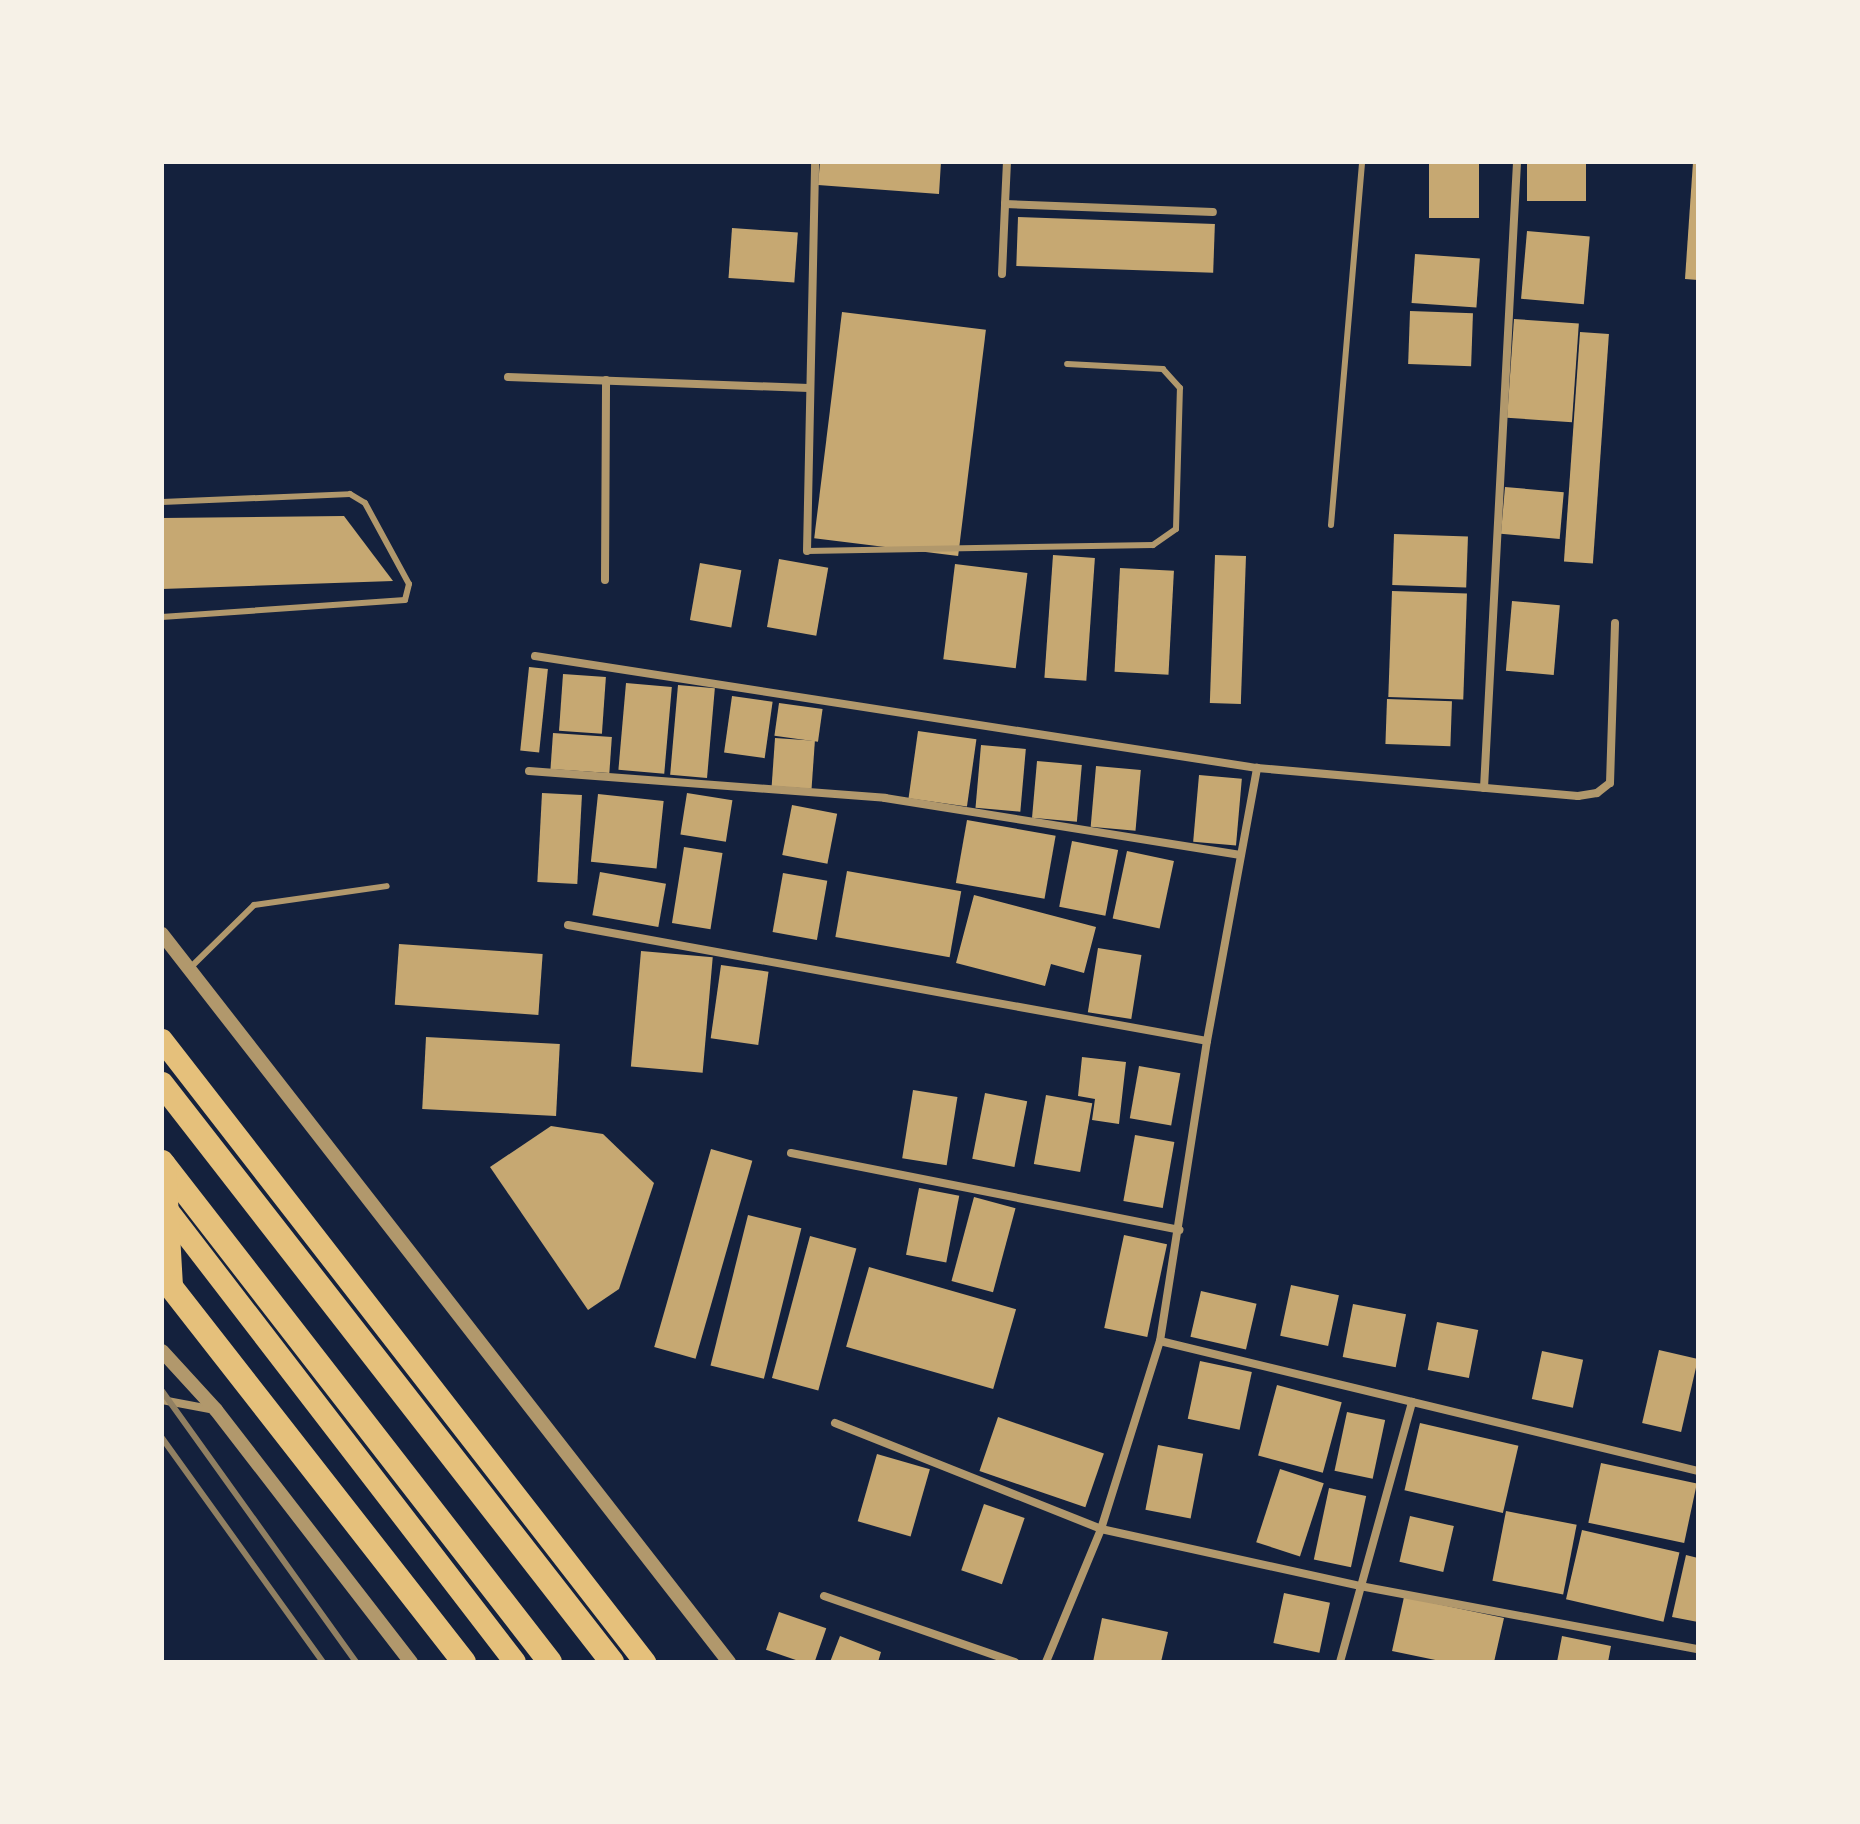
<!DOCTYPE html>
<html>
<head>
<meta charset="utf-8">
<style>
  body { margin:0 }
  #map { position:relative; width:1860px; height:1824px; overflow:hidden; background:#14213d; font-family:"Public Sans",sans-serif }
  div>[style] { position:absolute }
  .building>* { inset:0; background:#c6a872; transform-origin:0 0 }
  .service>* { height:6px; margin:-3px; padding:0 3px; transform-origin:3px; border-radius:3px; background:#b1986c }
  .minor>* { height:8px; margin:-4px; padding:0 4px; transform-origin:4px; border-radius:4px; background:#b1986c }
  .tertiary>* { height:14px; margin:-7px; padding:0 7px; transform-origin:7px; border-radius:7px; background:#b1986c }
  .trunk>* { height:22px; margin:-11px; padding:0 11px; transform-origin:11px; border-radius:11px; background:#e5c07b }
  .motorway>* { height:24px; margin:-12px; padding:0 12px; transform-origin:12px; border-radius:12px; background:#e5c07b }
  .rail>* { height:6px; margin:-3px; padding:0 3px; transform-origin:3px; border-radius:3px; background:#918062 }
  span { translate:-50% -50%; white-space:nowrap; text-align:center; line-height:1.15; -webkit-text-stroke:6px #f6f1e7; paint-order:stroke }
  .frame { position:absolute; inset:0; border:164px solid #f6f1e7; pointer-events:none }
</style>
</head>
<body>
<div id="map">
  <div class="building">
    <i style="clip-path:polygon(820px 162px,941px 162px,939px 194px,818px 185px)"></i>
    <i style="left:1429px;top:162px;width:50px;height:56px"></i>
    <i style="left:1527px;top:162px;width:59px;height:39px"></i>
    <i style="clip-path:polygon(1693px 162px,1698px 162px,1698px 280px,1685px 279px)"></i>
    <i style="left:1018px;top:217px;width:197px;height:49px;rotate:2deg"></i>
    <i style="left:732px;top:228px;width:66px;height:50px;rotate:4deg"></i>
    <i style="left:1527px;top:231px;width:63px;height:68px;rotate:5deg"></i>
    <i style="left:1415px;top:254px;width:65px;height:49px;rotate:4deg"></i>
    <i style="left:1410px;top:311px;width:63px;height:53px;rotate:2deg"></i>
    <i style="left:842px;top:312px;width:145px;height:228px;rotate:7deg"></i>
    <i style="left:1514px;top:319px;width:65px;height:99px;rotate:4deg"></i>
    <i style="left:1580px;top:332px;width:29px;height:230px;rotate:4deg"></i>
    <i style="left:1505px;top:487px;width:59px;height:47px;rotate:5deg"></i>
    <i style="clip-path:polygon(344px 516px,393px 581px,162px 589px,162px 518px)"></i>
    <i style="left:1394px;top:534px;width:74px;height:51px;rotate:2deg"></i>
    <i style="left:1053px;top:555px;width:42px;height:123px;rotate:4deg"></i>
    <i style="left:1215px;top:555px;width:31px;height:148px;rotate:2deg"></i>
    <i style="left:779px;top:559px;width:50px;height:69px;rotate:10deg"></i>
    <i style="left:700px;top:563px;width:42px;height:58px;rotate:10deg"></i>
    <i style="left:955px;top:564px;width:73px;height:96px;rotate:7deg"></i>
    <i style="left:1120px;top:568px;width:54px;height:104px;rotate:3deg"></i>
    <i style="left:1392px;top:591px;width:75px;height:106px;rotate:2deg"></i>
    <i style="left:1512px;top:601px;width:48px;height:70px;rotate:5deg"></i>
    <i style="left:529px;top:667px;width:19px;height:84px;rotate:6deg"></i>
    <i style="left:563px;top:674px;width:43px;height:57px;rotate:4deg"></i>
    <i style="left:626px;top:683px;width:46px;height:87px;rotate:5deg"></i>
    <i style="left:678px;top:685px;width:37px;height:90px;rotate:5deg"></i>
    <i style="left:732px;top:696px;width:41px;height:57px;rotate:8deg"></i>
    <i style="left:1387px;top:699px;width:65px;height:45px;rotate:2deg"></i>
    <i style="left:779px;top:703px;width:44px;height:33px;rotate:8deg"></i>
    <i style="left:918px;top:731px;width:59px;height:68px;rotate:8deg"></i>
    <i style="left:553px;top:733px;width:59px;height:36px;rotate:4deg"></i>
    <i style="left:775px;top:738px;width:40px;height:48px;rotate:4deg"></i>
    <i style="left:981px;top:745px;width:45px;height:63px;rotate:5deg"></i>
    <i style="left:1037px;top:761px;width:45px;height:57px;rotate:5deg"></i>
    <i style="left:1096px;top:766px;width:45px;height:61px;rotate:5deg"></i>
    <i style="left:1199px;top:775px;width:43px;height:67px;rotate:5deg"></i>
    <i style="left:542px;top:793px;width:40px;height:89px;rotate:3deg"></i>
    <i style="left:687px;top:793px;width:46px;height:42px;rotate:9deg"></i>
    <i style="left:598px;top:794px;width:66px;height:68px;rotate:6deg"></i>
    <i style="left:792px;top:805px;width:46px;height:51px;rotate:11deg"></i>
    <i style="left:967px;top:820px;width:90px;height:64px;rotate:10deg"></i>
    <i style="left:1072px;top:841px;width:47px;height:67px;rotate:11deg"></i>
    <i style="left:684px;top:847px;width:39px;height:77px;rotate:9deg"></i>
    <i style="left:1127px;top:851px;width:48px;height:69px;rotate:12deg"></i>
    <i style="left:847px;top:871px;width:116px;height:67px;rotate:10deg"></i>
    <i style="left:600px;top:872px;width:67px;height:44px;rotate:10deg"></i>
    <i style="left:783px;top:873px;width:45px;height:60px;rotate:10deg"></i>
    <i style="clip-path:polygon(974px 895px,1096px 927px,1084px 973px,1051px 964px,1045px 986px,956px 963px)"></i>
    <i style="left:399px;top:944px;width:144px;height:61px;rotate:4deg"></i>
    <i style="left:1098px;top:948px;width:44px;height:65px;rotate:9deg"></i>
    <i style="left:641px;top:951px;width:72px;height:116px;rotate:5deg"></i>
    <i style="left:721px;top:965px;width:48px;height:74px;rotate:8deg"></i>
    <i style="left:426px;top:1037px;width:134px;height:72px;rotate:3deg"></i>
    <i style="clip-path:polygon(1082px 1057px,1126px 1062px,1119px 1124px,1092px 1120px,1095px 1099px,1078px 1096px)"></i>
    <i style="left:1139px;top:1066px;width:42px;height:53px;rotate:10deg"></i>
    <i style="left:913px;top:1090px;width:45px;height:69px;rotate:9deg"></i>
    <i style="left:985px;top:1093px;width:43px;height:67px;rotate:11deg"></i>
    <i style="left:1046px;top:1095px;width:47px;height:70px;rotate:10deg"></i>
    <i style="clip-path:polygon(551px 1126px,603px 1134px,654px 1183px,619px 1289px,588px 1310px,490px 1167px)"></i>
    <i style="left:1135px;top:1135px;width:40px;height:67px;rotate:10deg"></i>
    <i style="left:711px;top:1149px;width:43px;height:206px;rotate:16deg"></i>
    <i style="left:919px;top:1188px;width:41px;height:68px;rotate:11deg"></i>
    <i style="left:974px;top:1197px;width:43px;height:87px;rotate:15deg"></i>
    <i style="left:748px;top:1215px;width:55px;height:155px;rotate:14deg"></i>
    <i style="left:1124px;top:1235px;width:44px;height:95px;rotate:12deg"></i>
    <i style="left:810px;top:1236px;width:48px;height:147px;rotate:15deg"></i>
    <i style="left:869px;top:1267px;width:153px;height:83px;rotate:16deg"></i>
    <i style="left:1291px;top:1285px;width:49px;height:52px;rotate:12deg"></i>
    <i style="left:1201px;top:1291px;width:57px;height:47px;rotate:13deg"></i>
    <i style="left:1353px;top:1304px;width:54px;height:54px;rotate:11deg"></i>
    <i style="left:1437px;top:1322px;width:42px;height:49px;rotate:11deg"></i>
    <i style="left:1659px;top:1350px;width:40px;height:75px;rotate:13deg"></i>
    <i style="left:1542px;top:1351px;width:42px;height:49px;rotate:12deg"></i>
    <i style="left:1200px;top:1361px;width:53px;height:59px;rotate:12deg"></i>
    <i style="left:1277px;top:1385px;width:67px;height:73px;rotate:15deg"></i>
    <i style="left:1347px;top:1412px;width:39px;height:60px;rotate:12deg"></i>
    <i style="left:998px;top:1417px;width:112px;height:57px;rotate:19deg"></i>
    <i style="left:1420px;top:1423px;width:101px;height:69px;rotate:13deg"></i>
    <i style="left:1158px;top:1445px;width:46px;height:66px;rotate:11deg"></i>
    <i style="left:877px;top:1454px;width:55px;height:70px;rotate:16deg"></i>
    <i style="left:1601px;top:1463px;width:98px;height:61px;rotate:12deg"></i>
    <i style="left:1280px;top:1469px;width:46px;height:77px;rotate:18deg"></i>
    <i style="left:1329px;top:1488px;width:38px;height:73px;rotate:12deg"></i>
    <i style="left:984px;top:1504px;width:43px;height:70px;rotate:19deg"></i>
    <i style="left:1506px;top:1511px;width:72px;height:71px;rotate:11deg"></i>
    <i style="left:1410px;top:1516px;width:45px;height:47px;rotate:13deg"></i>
    <i style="left:1582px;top:1530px;width:100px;height:71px;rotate:13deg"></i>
    <i style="clip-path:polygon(1686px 1555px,1698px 1558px,1698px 1622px,1672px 1617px)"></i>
    <i style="left:1284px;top:1593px;width:47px;height:51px;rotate:12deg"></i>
    <i style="clip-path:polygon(1404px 1597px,1504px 1618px,1494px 1662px,1445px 1662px,1392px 1651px)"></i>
    <i style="left:779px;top:1612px;width:50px;height:40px;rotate:19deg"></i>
    <i style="clip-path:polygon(1102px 1618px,1168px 1632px,1161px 1662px,1093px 1662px)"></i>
    <i style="clip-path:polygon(840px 1636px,881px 1652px,878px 1662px,830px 1662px)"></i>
    <i style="clip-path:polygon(1562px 1636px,1611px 1646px,1608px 1662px,1557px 1662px)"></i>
  </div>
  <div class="service">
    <i style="left:162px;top:502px;width:188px;rotate:-2.4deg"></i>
    <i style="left:350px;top:494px;width:17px;rotate:31deg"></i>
    <i style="left:365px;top:503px;width:92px;rotate:61.5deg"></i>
    <i style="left:409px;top:584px;width:16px;rotate:104deg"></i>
    <i style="left:405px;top:600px;width:244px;rotate:176deg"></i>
    <i style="left:1331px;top:525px;width:364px;rotate:-85.1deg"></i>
    <i style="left:807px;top:551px;width:346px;rotate:-1deg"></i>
    <i style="left:1153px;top:545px;width:28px;rotate:-35deg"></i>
    <i style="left:1176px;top:529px;width:141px;rotate:-88.4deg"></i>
    <i style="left:1180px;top:388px;width:25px;rotate:-132deg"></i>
    <i style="left:1163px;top:369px;width:96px;rotate:-177deg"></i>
    <i style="left:190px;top:968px;width:90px;rotate:-44.5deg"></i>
    <i style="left:254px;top:905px;width:134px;rotate:-8.1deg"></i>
  </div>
  <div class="minor">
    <i style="left:1005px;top:204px;width:42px;rotate:-87.3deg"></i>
    <i style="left:1002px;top:274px;width:70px;rotate:-87.5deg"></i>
    <i style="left:1005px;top:204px;width:208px;rotate:2.2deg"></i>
    <i style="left:508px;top:377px;width:301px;rotate:2.1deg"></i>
    <i style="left:807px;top:551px;width:389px;rotate:-88.8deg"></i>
    <i style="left:605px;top:580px;width:200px;rotate:-89.7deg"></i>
    <i style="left:535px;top:656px;width:731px;rotate:8.82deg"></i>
    <i style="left:1257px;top:768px;width:322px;rotate:5deg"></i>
    <i style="left:1578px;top:796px;width:19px;rotate:-9deg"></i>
    <i style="left:1597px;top:793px;width:16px;rotate:-38deg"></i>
    <i style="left:1610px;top:783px;width:160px;rotate:-88.2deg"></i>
    <i style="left:529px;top:771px;width:357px;rotate:4.3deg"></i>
    <i style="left:885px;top:798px;width:360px;rotate:9.1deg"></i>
    <i style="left:1484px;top:788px;width:627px;rotate:-86.98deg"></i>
    <i style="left:568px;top:925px;width:649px;rotate:10.29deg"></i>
    <i style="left:791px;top:1153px;width:396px;rotate:11.2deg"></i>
    <i style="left:1160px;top:1341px;width:553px;rotate:13.58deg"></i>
    <i style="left:162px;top:1400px;width:54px;rotate:10.7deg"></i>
    <i style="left:835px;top:1423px;width:286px;rotate:21.7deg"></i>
    <i style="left:1101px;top:1529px;width:265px;rotate:12.4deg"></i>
    <i style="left:1360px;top:1586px;width:344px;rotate:10.6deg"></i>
    <i style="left:824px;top:1596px;width:202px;rotate:19.1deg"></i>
    <i style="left:1046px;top:1662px;width:144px;rotate:-67.5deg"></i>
    <i style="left:1101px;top:1529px;width:197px;rotate:-72.6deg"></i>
    <i style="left:1160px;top:1341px;width:304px;rotate:-81.1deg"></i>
    <i style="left:1207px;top:1041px;width:278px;rotate:-79.6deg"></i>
    <i style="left:1340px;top:1662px;width:270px;rotate:-74.5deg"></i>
  </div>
  <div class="tertiary">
    <i style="left:162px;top:934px;width:923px;rotate:52.09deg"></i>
    <i style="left:162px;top:1351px;width:80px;rotate:47.5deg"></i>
    <i style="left:216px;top:1410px;width:319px;rotate:52.3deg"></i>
  </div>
  <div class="trunk">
    <i style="left:162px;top:1040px;width:788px;rotate:52.17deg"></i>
    <i style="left:162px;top:1203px;width:579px;rotate:52.44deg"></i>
  </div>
  <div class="motorway">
    <i style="left:162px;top:1084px;width:733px;rotate:52.1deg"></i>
    <i style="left:162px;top:1162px;width:633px;rotate:52.19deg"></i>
    <i style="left:164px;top:1165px;width:122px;rotate:86.7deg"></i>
    <i style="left:171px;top:1287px;width:476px;rotate:52deg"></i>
  </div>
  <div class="rail">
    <i style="left:162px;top:1391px;width:333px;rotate:54.4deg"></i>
    <i style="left:162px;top:1438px;width:276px;rotate:54.3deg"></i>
  </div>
  <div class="frame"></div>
</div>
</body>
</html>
